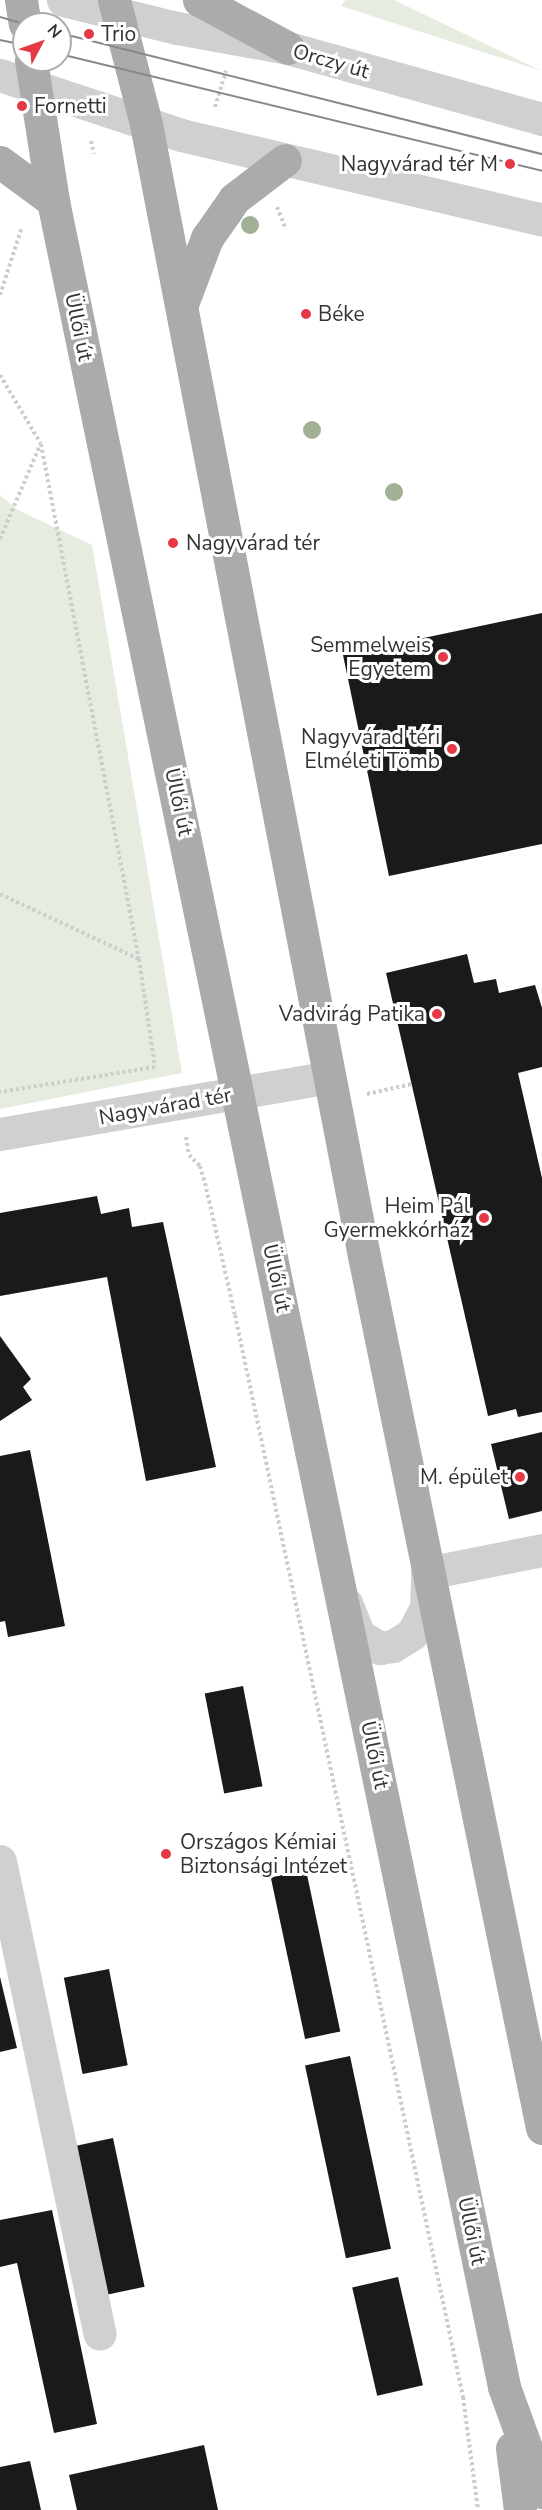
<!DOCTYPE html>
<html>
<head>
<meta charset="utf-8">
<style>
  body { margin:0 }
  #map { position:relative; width:542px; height:2510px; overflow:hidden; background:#fff; font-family:"Nunito Sans",sans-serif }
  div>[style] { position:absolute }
  .green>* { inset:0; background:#e6ecdf }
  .building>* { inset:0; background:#1a1a1a; transform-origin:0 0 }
  .path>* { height:4px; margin-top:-2px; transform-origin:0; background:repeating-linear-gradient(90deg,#cdcdcd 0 3px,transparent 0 6px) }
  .minor>* { height:33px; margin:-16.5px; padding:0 16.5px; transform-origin:16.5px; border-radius:16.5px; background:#d0d0d0 }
  .major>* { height:33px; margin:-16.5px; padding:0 16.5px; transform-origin:16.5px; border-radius:16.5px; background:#ababab }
  .tram>* { height:1.5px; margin:-0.75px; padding:0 0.75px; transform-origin:0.75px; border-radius:0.75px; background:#888 }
  .trees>* { width:18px; height:18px; margin:-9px; border-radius:50%; background:#a2b095 }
  .dots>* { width:16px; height:16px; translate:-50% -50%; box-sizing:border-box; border:3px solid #fff; border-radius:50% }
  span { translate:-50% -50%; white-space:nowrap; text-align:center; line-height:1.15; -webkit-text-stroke:6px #fff; paint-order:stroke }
  .poi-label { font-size:21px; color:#333 }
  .left { translate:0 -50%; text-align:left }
  .right { translate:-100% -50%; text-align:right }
  .street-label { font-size:21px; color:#333 }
  .north { position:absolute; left:12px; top:12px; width:60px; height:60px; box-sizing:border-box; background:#fff; border:2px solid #adadad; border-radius:50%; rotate:49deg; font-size:16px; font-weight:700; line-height:24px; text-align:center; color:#333 }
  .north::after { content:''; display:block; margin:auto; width:21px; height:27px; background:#e63946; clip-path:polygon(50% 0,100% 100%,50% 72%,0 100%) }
</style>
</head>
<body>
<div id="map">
  <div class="green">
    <i style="clip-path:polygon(345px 0,394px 0,542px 71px,341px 6px)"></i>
    <i style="clip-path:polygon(0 495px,18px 510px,92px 545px,182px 1073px,0 1109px)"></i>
  </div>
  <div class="building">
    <i style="clip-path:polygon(542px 613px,542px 844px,389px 876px,343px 655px)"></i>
    <i style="clip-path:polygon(467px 954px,474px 983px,496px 979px,499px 993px,535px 985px,542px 1008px,542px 1067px,518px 1073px,542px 1178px,542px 1412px,518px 1417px,516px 1409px,488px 1416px,386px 973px)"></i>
    <i style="clip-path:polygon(97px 1196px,101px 1214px,129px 1208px,132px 1227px,163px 1222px,216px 1467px,146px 1481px,107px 1277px,0 1296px,0 1213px)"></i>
    <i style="clip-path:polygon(0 1336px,31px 1379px,23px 1387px,32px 1400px,0 1421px)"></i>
    <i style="clip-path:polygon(542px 1432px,542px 1511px,509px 1519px,491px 1444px)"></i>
    <i style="clip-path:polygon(30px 1450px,65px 1626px,8px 1637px,5px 1621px,0 1622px,0 1456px)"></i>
    <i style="left:243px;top:1686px;width:102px;height:39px;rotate:79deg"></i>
    <i style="left:306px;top:1870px;width:165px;height:36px;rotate:78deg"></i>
    <i style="left:109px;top:1969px;width:98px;height:46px;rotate:79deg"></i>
    <i style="clip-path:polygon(0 1977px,17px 2048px,0 2052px)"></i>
    <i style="left:350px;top:2056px;width:197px;height:46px;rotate:78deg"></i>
    <i style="left:113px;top:2138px;width:152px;height:40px;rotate:78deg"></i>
    <i style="clip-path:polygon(52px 2210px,97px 2424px,54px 2433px,17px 2263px,0 2267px,0 2220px)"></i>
    <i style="left:398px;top:2277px;width:111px;height:47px;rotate:77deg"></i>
    <i style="clip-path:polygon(204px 2445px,218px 2510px,77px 2510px,69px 2475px)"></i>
    <i style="clip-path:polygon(30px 2461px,41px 2510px,0 2510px,0 2467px)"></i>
  </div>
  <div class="path">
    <i style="left:215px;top:107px;width:38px;rotate:-73deg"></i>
    <i style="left:91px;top:141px;width:13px;rotate:77deg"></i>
    <i style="left:277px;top:207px;width:24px;rotate:68deg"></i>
    <i style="left:0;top:295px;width:71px;rotate:-72.1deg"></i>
    <i style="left:0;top:375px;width:80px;rotate:59.3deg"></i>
    <i style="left:41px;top:444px;width:524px;rotate:79.23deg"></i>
    <i style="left:0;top:539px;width:102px;rotate:-66.9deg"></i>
    <i style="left:0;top:894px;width:153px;rotate:25.1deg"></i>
    <i style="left:139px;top:959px;width:109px;rotate:81.6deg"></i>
    <i style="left:155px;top:1067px;width:157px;rotate:170.8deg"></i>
    <i style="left:367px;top:1094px;width:46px;rotate:-12.5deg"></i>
    <i style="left:186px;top:1137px;width:18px;rotate:81deg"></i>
    <i style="left:189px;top:1155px;width:16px;rotate:45deg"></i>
    <i style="left:200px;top:1166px;width:18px;rotate:74deg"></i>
    <i style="left:205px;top:1183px;width:135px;rotate:77.2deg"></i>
    <i style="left:235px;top:1315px;width:1106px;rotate:78.1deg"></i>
    <i style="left:463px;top:2397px;width:114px;rotate:82.4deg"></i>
  </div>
  <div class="minor">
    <i style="left:63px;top:0;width:117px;rotate:13.8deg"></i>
    <i style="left:177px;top:28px;width:113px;rotate:10.2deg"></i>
    <i style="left:288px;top:48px;width:264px;rotate:15.6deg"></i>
    <i style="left:0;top:75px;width:191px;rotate:18.3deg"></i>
    <i style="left:181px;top:135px;width:371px;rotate:13.2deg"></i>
    <i style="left:0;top:1134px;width:334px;rotate:-9.8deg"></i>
    <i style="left:346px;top:1603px;width:35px;rotate:68deg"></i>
    <i style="left:359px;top:1635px;width:25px;rotate:32deg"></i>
    <i style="left:380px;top:1648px;width:13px;rotate:-9deg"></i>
    <i style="left:393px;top:1646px;width:22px;rotate:-32deg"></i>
    <i style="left:412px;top:1634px;width:30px;rotate:-62deg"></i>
    <i style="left:426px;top:1608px;width:35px;rotate:-88deg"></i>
    <i style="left:427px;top:1573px;width:117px;rotate:-11.3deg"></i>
    <i style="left:0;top:1861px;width:483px;rotate:78.1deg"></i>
  </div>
  <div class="major">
    <i style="left:21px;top:0;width:24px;rotate:81deg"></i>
    <i style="left:114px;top:0;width:128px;rotate:75.5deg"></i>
    <i style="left:146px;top:124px;width:1153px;rotate:79.1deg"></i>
    <i style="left:364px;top:1256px;width:890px;rotate:78.46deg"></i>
    <i style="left:199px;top:0;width:101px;rotate:28.3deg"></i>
    <i style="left:31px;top:60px;width:143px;rotate:81.1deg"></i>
    <i style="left:53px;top:201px;width:2232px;rotate:78.34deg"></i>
    <i style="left:504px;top:2387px;width:112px;rotate:70.1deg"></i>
    <i style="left:0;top:162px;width:66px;rotate:36.3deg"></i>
    <i style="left:182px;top:304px;width:71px;rotate:-69.3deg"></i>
    <i style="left:207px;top:238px;width:33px;rotate:-55deg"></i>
    <i style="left:226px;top:211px;width:14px;rotate:-56deg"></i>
    <i style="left:234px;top:199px;width:64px;rotate:-37.4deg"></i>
    <i style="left:512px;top:2448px;width:63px;rotate:82.6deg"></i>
  </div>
  <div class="tram">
    <i style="left:0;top:17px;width:25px;rotate:16deg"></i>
    <i style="left:60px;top:33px;width:497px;rotate:14.1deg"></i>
    <i style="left:0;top:40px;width:25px;rotate:12deg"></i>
    <i style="left:60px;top:54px;width:496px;rotate:13.6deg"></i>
  </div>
  <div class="trees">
    <i style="left:250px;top:225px"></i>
    <i style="left:312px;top:430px"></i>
    <i style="left:394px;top:492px"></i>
  </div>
  <div class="dots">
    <i style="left:89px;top:34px;background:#e63946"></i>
    <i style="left:22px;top:106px;background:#e63946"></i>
    <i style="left:510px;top:164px;background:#e63946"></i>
    <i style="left:306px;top:314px;background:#e63946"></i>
    <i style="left:173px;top:543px;background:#e63946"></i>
    <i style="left:443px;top:657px;background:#e63946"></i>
    <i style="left:452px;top:749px;background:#e63946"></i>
    <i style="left:437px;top:1014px;background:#e63946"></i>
    <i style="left:484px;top:1218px;background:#e63946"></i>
    <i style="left:520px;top:1477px;background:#e63946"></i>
    <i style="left:166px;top:1854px;background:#e63946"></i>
  </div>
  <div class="poi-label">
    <span class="left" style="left:101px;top:34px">Trio</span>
    <span class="left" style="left:34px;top:106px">Fornetti</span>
    <span class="right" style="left:498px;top:164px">Nagyvárad tér M</span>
    <span class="left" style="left:318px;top:314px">Béke</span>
    <span class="left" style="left:186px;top:543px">Nagyvárad tér</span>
    <span class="right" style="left:431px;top:657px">Semmelweis<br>Egyetem</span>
    <span class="right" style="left:440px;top:749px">Nagyvárad téri<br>Elméleti Tömb</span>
    <span class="right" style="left:425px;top:1014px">Vadvirág Patika</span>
    <span class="right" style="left:470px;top:1218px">Heim Pál<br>Gyermekkórház</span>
    <span class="right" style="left:508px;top:1477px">M. épület</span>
    <span class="left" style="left:180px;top:1854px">Országos Kémiai<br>Biztonsági Intézet</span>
  </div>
  <div class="street-label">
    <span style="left:331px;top:61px;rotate:16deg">Orczy út</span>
    <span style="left:79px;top:327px;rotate:78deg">Üllői út</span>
    <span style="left:179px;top:802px;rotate:78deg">Üllői út</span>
    <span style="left:165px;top:1106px;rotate:-10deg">Nagyvárad tér</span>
    <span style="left:277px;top:1278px;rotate:78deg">Üllői út</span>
    <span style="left:375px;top:1755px;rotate:78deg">Üllői út</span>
    <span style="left:472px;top:2231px;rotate:78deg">Üllői út</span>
  </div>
  <div class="north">N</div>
</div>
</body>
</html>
